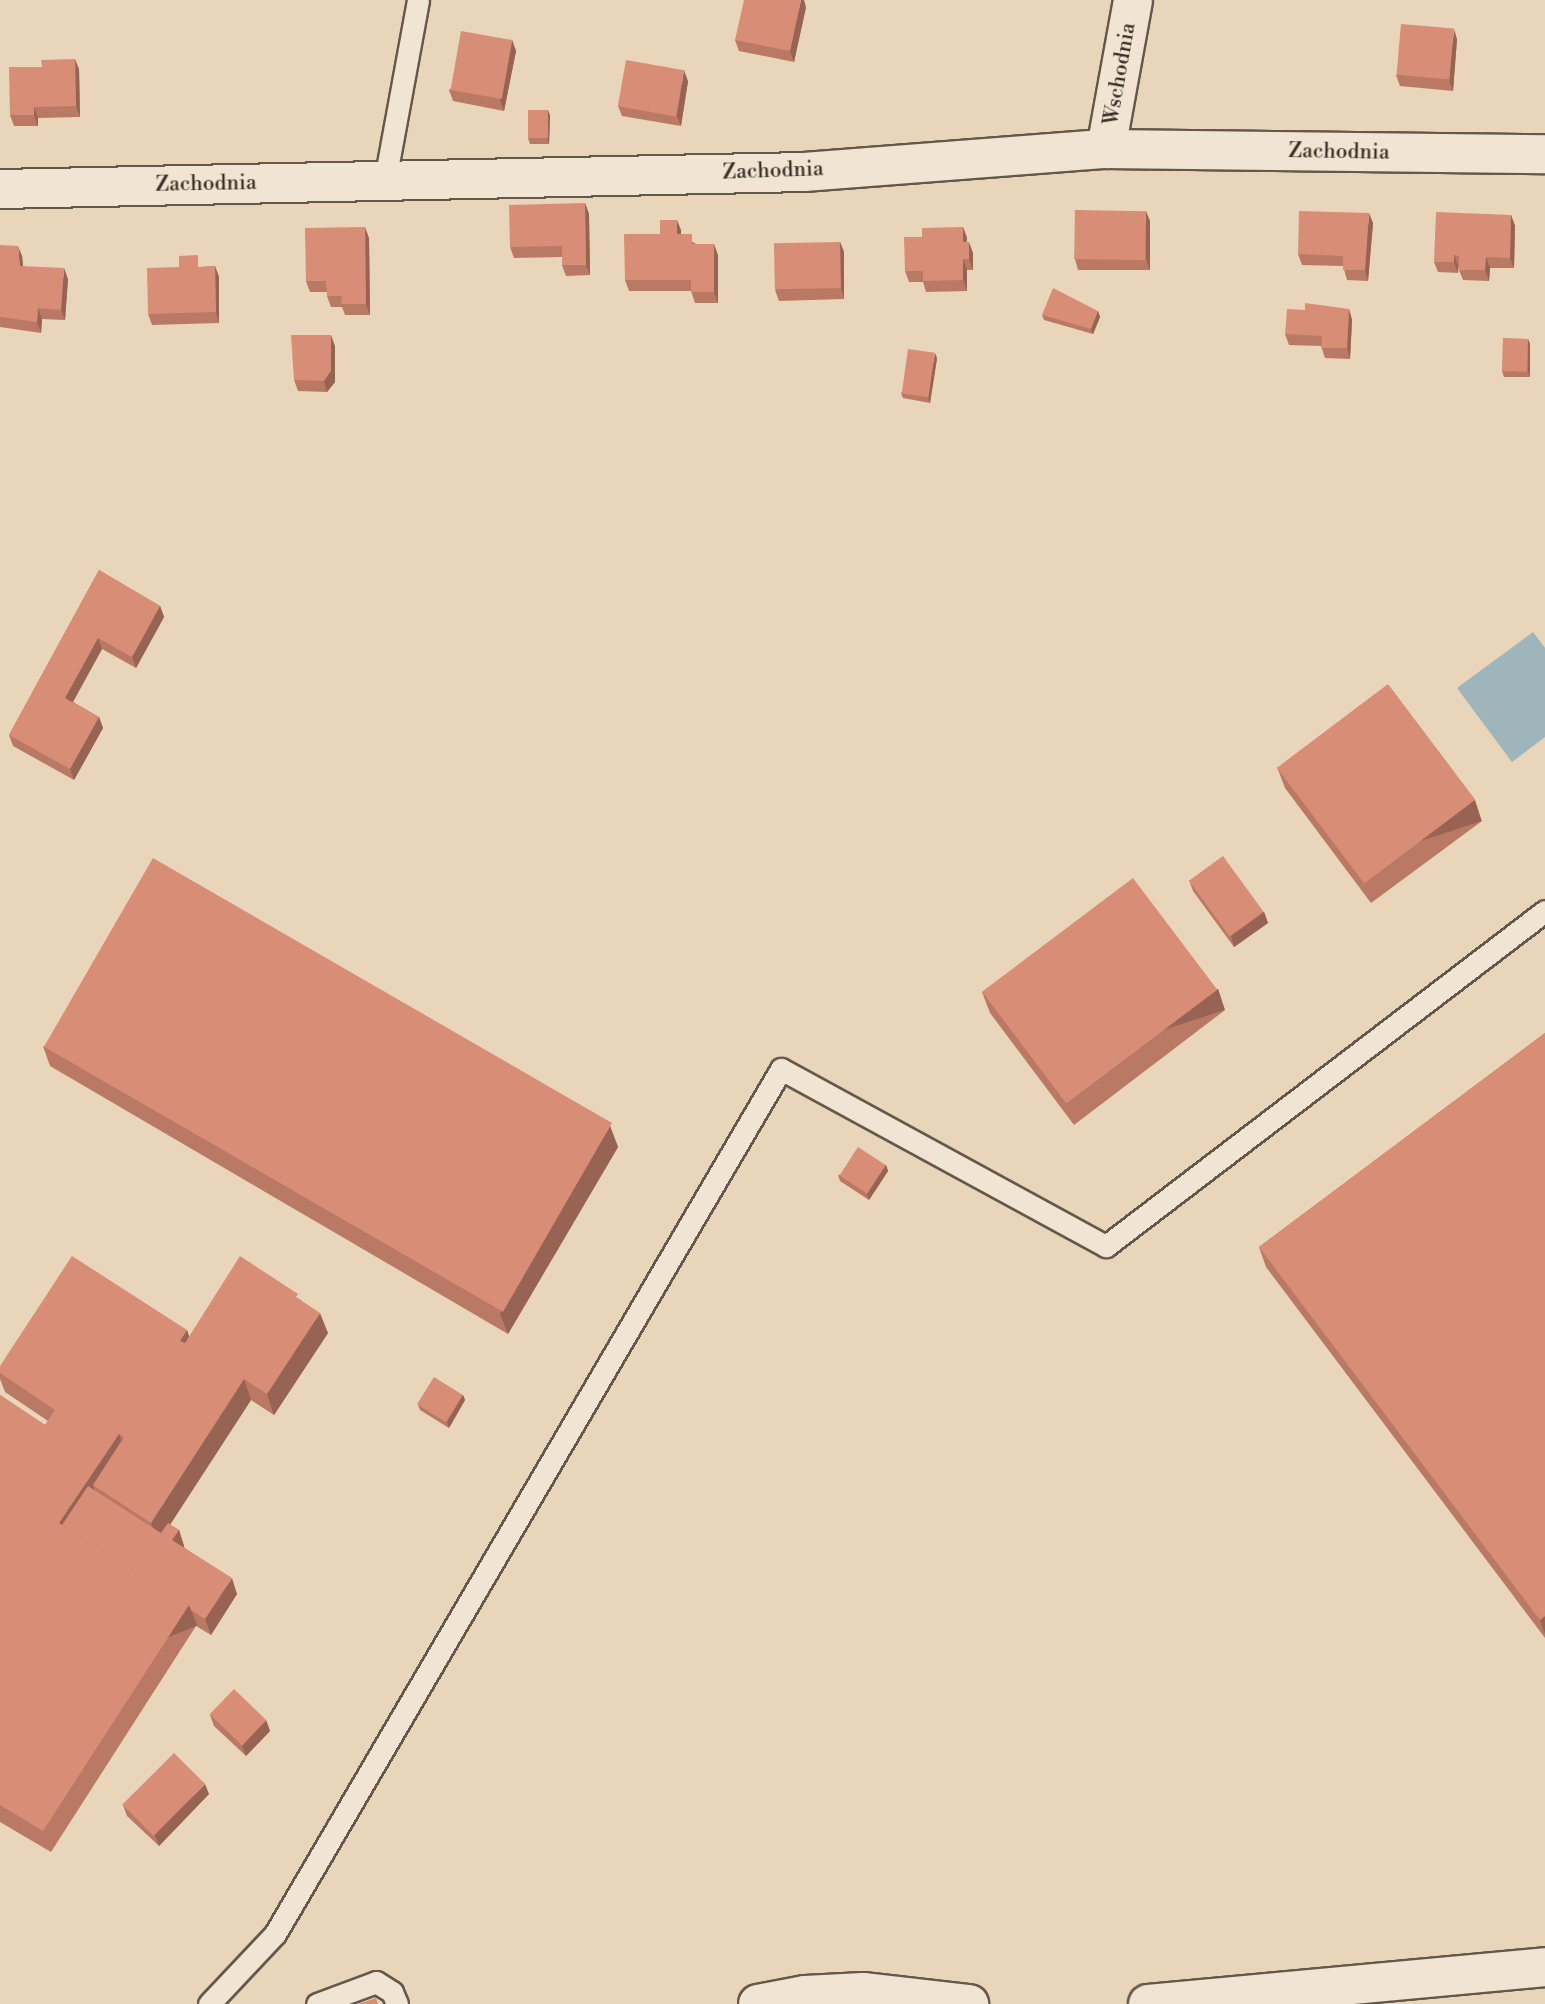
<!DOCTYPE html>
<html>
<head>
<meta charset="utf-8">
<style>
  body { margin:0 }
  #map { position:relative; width:1545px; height:2004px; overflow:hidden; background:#e9d5ba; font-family:"Libre Bodoni",serif }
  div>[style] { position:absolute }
  .water>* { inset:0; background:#9db5bb }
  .roads { filter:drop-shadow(2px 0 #64584a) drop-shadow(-2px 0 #64584a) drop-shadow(0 2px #64584a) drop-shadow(0 -2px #64584a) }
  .service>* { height:21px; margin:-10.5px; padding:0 10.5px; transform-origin:10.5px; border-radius:10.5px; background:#f1e4d2 }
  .minor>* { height:38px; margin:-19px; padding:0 19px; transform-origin:19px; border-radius:19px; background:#f1e4d2 }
  .secondary>* { height:38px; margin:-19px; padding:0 19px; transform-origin:19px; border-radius:19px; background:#f1e4d2 }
  .wall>* { inset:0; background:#ba7965 }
  .shaded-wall>* { inset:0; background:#976353; transform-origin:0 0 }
  .building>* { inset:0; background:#d88d76; transform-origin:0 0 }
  span { translate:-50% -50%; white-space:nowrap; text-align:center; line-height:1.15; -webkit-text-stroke:7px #f1e4d2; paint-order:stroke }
  .street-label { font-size:21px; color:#372f24 }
</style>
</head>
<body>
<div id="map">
  <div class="water">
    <i style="clip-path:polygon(1533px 632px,1545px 648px,1545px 737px,1512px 762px,1457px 688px)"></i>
  </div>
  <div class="roads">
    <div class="service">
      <i style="left:385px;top:180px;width:183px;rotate:-79.6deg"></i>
      <i style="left:209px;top:2004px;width:96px;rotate:-46.7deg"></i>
      <i style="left:275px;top:1934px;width:1002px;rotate:-59.67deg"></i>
      <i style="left:781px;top:1069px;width:370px;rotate:28.6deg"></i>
      <i style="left:1106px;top:1246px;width:552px;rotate:-37.35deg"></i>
      <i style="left:317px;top:2004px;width:63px;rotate:-20.4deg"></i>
      <i style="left:376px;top:1982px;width:19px;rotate:32deg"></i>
      <i style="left:392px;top:1992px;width:13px;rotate:67deg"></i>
    </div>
    <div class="minor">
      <i style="left:1106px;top:149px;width:151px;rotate:-79.7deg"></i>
      <i style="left:0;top:189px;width:804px;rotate:-1.21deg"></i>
      <i style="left:804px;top:172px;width:303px;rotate:-4.4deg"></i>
      <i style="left:1106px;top:149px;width:439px;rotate:0.7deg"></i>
    </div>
    <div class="secondary">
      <i style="left:758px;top:2004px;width:48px;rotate:-10.8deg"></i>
      <i style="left:805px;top:1995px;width:58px;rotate:-3deg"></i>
      <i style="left:863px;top:1992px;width:107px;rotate:6.5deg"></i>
      <i style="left:1148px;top:2004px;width:399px;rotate:-5.3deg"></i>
    </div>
  </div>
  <div class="wall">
    <i style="clip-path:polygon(806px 7px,794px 62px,739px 51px,735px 40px)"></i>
    <i style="clip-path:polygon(1457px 39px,1453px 91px,1400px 86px,1396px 75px)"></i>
    <i style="clip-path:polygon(512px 40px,516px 51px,504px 111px,453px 101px,449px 90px)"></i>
    <i style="clip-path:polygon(42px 67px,79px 69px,80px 117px,38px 118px,38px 126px,14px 126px,10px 115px)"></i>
    <i style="clip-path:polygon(688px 81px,681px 126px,622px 116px,618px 106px)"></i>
    <i style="clip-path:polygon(548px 110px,550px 116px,549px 144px,530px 144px,528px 138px)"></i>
    <i style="clip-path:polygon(585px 203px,589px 214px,590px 275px,566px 276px,562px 265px,562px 257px,514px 258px,510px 247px)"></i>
    <i style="clip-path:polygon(1511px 215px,1515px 226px,1514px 268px,1490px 268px,1489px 281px,1463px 280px,1459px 270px,1459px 266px,1458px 273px,1438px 272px,1434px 262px)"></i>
    <i style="clip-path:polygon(1150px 221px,1150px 270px,1078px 270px,1075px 259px)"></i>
    <i style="clip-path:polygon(1373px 223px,1368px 281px,1347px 280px,1343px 266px,1302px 265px,1298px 254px)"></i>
    <i style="clip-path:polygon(963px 227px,967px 238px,966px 242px,973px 253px,973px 270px,967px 270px,967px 291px,926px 292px,923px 282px,909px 282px,905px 271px,922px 237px)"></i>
    <i style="clip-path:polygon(681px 230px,681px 234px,696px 244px,718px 255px,718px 303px,695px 303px,691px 291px,629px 291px,625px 280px)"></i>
    <i style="clip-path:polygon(369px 238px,370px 315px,345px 315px,342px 307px,331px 307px,327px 296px,327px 292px,310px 292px,306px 281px)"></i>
    <i style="clip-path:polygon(840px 242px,844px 252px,844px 299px,779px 301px,775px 290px)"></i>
    <i style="clip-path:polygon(0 245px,22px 256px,23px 266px,68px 279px,65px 320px,42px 319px,41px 333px,0 327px)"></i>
    <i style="clip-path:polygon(215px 266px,219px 277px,219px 323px,152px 325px,148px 314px,202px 267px)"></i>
    <i style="clip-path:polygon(1349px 309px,1352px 320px,1350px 359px,1325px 358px,1321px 346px,1289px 345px,1285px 334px,1305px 310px)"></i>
    <i style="clip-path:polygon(1098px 311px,1100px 317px,1093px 334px,1044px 320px,1042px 315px)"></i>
    <i style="clip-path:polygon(1528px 339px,1530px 344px,1530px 377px,1504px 377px,1502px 371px)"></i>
    <i style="clip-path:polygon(335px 346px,335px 382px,327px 392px,298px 391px,294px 380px)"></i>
    <i style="clip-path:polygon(937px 358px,930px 403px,903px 398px,901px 393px)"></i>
    <i style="clip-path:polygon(99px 570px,160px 606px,164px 617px,136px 668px,102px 649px,73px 702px,99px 717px,103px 728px,74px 780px,13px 746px,9px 735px)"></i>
    <i style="clip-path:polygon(1277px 767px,1482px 821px,1371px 903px,1285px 788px)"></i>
    <i style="clip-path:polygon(1189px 880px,1264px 912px,1268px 923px,1234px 947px,1193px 891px)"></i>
    <i style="clip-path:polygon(1218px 989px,1225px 1010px,1074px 1125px,990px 1013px,982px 992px)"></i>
    <i style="clip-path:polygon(1545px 1033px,1545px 1638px,1266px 1267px,1259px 1247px)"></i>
    <i style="clip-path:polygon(43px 1046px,610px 1126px,618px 1147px,508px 1334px,50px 1066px)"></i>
    <i style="clip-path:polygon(886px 1165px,888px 1171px,869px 1200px,840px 1181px,838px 1175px)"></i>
    <i style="clip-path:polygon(300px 1299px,328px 1333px,274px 1415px,251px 1400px,170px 1525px,179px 1530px,184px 1546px,184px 1547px,237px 1594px,211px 1635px,196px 1626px,51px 1852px,0 1822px,0 1395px,45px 1425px,48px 1421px,5px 1392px,0 1379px,0 1366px,187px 1330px,189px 1337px)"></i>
    <i style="clip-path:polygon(463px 1395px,465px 1400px,449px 1428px,420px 1410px,418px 1405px)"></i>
    <i style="clip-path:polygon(210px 1715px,266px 1720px,270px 1731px,246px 1756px,214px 1726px)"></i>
    <i style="clip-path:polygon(209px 1794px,159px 1846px,127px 1816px,123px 1805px)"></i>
  </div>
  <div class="shaded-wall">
    <i style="clip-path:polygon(801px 0,804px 0,806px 7px,794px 62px,790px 51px)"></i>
    <i style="clip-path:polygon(1454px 29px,1457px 39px,1453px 91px,1449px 80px)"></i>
    <i style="clip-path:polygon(512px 40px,516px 51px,504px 111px,500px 100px)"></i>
    <i style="clip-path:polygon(75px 59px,79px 69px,80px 117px,76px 106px)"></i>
    <i style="clip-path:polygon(684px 70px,688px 81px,681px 126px,677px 116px)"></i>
    <i style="clip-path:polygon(34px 107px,38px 118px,38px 126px,34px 115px)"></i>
    <i style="clip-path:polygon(548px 110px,550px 116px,549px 144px,547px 138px)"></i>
    <i style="clip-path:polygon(585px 203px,589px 214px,590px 275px,586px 265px)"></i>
    <i style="clip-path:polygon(1146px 211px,1150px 221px,1150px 270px,1146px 259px)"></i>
    <i style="clip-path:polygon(1369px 213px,1373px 223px,1368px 281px,1365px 270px)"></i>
    <i style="clip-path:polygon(1511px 215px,1515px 226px,1514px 268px,1510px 258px)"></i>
    <i style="clip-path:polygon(677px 220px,681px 230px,681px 245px,677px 234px)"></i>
    <i style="clip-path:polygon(365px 227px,369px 238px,370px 315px,366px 304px)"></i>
    <i style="clip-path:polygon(963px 227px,967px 238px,966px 253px,963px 242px)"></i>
    <i style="clip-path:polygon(840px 242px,844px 252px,844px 299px,841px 288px)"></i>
    <i style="clip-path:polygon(969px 242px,973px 253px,973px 270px,969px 259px)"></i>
    <i style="clip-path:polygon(714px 244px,718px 255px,718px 303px,714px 292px)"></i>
    <i style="clip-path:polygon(18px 246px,22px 256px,24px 277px,20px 266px)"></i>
    <i style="clip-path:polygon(1454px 255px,1458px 266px,1458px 273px,1454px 262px)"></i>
    <i style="clip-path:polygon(1486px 257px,1490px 268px,1489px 281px,1485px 270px)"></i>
    <i style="clip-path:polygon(963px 259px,967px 270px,967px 291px,963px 280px)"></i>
    <i style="clip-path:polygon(215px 266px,219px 277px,219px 323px,216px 312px)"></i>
    <i style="clip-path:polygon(64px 268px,68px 279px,65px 320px,61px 310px)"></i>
    <i style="clip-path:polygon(38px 308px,42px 319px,41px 333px,37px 322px)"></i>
    <i style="clip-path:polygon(1349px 309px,1352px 320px,1350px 359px,1347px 348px)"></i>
    <i style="clip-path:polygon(1098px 311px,1100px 317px,1093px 334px,1091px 329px)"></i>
    <i style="clip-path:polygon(331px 335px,335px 346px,335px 382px,327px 392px,324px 381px)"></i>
    <i style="clip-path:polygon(1528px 339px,1530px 344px,1530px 377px,1528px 371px)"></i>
    <i style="clip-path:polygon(935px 353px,937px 358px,930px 403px,928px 397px)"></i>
    <i style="clip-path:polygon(160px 606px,164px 617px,136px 668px,132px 657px)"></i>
    <i style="clip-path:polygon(98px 638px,102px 649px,69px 709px,65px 698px)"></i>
    <i style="clip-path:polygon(99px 717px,103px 728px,74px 780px,70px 769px)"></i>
    <i style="left:1475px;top:800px;width:22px;height:139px;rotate:72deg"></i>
    <i style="clip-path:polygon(1264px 912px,1268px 923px,1234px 947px,1231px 936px)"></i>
    <i style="left:1218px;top:989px;width:22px;height:190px;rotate:72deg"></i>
    <i style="clip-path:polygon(610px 1126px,618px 1147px,508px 1334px,500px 1314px)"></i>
    <i style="clip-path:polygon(886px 1165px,888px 1171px,869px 1200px,867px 1194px)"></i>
    <i style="clip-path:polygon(320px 1313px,328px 1333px,274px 1415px,267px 1394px)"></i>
    <i style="clip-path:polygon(187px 1330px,194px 1351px,180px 1341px)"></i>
    <i style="clip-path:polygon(244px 1379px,251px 1400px,158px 1543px,151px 1523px)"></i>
    <i style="clip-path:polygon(463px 1395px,465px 1400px,449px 1428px,447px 1422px)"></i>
    <i style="clip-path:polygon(119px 1434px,127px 1455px,93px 1485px,97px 1498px,72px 1535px,59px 1523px)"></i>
    <i style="clip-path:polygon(179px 1530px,184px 1546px,178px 1556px,172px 1540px)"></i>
    <i style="clip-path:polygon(232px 1578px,237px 1594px,211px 1635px,205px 1619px)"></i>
    <i style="left:189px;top:1605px;width:22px;height:269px;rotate:68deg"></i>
    <i style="clip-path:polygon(1545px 1616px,1545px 1634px,1540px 1620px)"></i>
    <i style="clip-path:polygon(266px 1720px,270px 1731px,246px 1756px,242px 1746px)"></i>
    <i style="clip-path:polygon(205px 1784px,209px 1794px,159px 1846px,155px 1835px)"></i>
  </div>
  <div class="building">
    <i style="clip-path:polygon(744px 0,801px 0,790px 51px,735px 40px)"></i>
    <i style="left:1401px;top:24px;width:53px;height:51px;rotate:5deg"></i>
    <i style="left:461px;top:31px;width:52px;height:60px;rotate:10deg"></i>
    <i style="clip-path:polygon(75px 59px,76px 106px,34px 107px,34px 115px,10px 115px,9px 67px,42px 67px,41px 60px)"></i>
    <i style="left:626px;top:60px;width:59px;height:47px;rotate:10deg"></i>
    <i style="left:528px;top:110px;width:20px;height:28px"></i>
    <i style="clip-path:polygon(585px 203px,586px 265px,562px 265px,562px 246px,510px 247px,509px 205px)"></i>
    <i style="left:1075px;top:210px;width:71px;height:49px;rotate:1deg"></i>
    <i style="clip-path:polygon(1299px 211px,1369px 213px,1365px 270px,1343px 270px,1343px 256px,1298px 254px)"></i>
    <i style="clip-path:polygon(1436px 212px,1511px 215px,1510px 258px,1486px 257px,1485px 270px,1459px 270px,1459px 256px,1454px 255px,1454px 262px,1434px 262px)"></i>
    <i style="clip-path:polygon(660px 220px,677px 220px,677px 234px,692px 234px,692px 244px,714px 244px,714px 292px,691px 292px,691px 280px,625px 280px,624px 234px,660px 234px)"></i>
    <i style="clip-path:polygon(365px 227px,366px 304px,341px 304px,342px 296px,327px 296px,326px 281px,306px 281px,305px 228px)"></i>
    <i style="clip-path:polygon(963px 227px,963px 242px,969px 242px,969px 259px,963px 259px,963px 280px,923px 281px,923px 271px,905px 271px,904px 237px,922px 237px,922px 228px)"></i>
    <i style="left:840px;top:242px;width:46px;height:66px;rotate:89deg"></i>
    <i style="clip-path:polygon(0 245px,18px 246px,20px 266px,64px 268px,61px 310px,38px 308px,37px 322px,0 317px)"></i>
    <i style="clip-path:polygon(198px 255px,198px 267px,215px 266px,216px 312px,148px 314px,147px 268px,179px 267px,179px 256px)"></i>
    <i style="clip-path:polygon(1053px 288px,1098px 311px,1091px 329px,1042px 315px)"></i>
    <i style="clip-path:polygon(1305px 303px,1349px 309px,1347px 348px,1321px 348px,1322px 336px,1285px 334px,1287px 309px,1305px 310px)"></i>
    <i style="clip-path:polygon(291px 335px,331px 335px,331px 371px,324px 381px,294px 380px)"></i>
    <i style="left:1503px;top:338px;width:25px;height:33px;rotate:2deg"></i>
    <i style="left:908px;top:349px;width:27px;height:45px;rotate:8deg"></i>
    <i style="clip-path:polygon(99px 570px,160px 606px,132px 657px,98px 638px,65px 698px,99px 717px,70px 769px,9px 735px)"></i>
    <i style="left:1388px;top:684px;width:145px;height:139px;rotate:53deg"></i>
    <i style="left:1223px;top:856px;width:69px;height:42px;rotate:54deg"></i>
    <i style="left:153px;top:858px;width:530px;height:218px;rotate:30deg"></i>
    <i style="left:1133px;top:878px;width:140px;height:189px;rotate:53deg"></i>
    <i style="clip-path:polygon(1545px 1033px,1545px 1616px,1540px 1620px,1259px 1247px)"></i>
    <i style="left:858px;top:1147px;width:33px;height:34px;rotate:33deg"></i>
    <i style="clip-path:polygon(72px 1256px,187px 1330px,180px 1341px,185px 1343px,240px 1256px,298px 1294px,296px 1297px,320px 1313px,267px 1394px,244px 1379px,151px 1523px,93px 1485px,124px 1437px,119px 1434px,59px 1523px,189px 1605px,43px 1831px,0 1805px,0 1395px,45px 1425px,55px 1410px,0 1373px,0 1366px)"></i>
    <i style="left:434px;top:1377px;width:34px;height:32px;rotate:32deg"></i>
    <i style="clip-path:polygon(88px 1486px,161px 1533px,168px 1523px,179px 1530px,172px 1540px,232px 1578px,205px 1619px,191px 1610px,189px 1605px,62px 1525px)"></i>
    <i style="left:234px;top:1689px;width:45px;height:35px;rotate:44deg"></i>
    <i style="left:174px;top:1753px;width:44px;height:73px;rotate:45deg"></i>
    <i style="clip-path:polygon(376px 1998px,378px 2004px,358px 2004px)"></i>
  </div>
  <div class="street-label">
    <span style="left:1120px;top:74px;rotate:-80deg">Wschodnia</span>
    <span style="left:1339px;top:152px;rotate:1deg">Zachodnia</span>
    <span style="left:773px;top:171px;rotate:-2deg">Zachodnia</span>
    <span style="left:206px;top:184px;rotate:-1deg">Zachodnia</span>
  </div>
</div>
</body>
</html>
